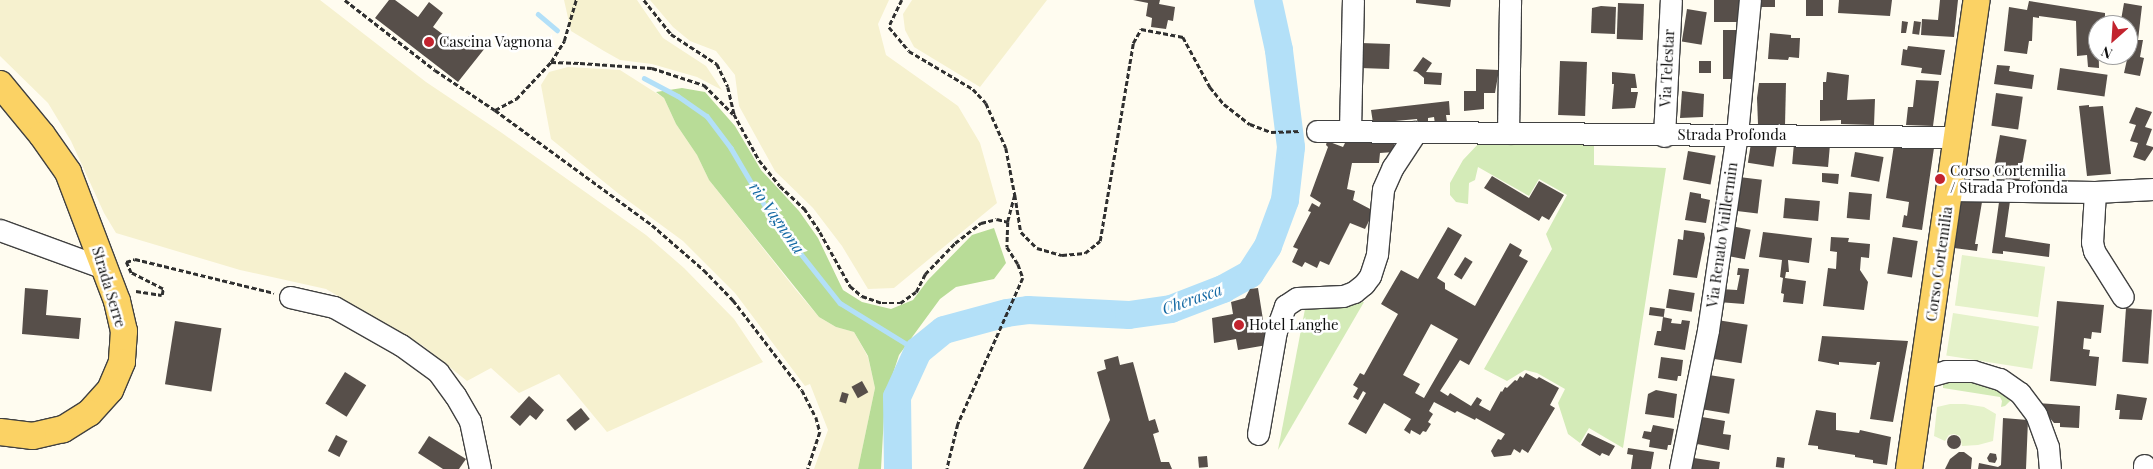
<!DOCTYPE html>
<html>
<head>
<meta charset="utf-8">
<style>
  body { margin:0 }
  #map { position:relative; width:2153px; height:469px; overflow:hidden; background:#fffcf0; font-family:"Playfair Display",serif }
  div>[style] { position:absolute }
  .farmland>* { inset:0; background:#f6f1cf }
  .green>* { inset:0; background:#d4ebb8 }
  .forest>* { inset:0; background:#b8dc97 }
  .pitch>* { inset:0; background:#e5f2ca; transform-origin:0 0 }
  .stream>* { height:4.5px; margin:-2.25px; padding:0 2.25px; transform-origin:2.25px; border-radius:2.25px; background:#b3e0f8 }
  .river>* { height:28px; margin:-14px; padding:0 14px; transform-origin:14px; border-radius:14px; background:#b3e0f8 }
  .building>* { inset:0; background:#574f4a; transform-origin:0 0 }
  .round { border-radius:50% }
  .path>* { height:2.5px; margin-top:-1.25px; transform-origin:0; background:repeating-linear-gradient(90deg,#303030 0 5px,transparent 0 7.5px) }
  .roads { filter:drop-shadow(1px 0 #414141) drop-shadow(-1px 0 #414141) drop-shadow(0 1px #414141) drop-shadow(0 -1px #414141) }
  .minor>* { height:21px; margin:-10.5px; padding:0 10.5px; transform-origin:10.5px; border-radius:10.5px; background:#fff }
  .major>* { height:26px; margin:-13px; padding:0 13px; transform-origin:13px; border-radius:13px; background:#fbd264 }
  .dots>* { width:14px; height:14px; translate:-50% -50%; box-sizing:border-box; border:2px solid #fff; border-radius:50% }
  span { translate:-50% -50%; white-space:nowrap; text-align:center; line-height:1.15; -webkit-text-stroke:5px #fff; paint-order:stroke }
  .poi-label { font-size:15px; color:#0e0e0e }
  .left { translate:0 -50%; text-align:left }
  .street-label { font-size:15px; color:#0e0e0e }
  .water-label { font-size:16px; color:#1469a4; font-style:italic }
  .north { position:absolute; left:2088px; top:15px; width:50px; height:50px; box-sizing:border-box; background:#fff; border:1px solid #9f9f9f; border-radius:50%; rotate:206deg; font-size:14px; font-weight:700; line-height:20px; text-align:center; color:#0e0e0e }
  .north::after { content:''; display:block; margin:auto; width:18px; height:22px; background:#c2232e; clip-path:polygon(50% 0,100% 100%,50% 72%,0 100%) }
</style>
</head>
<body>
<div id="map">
  <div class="farmland">
    <i style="clip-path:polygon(0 0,320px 0,426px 82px,502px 133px,646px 235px,684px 268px,734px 319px,763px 362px,607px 432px,559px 374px,519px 393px,491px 368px,467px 381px,422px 345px,326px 289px,240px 270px,116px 233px,104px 213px,71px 141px,48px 103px,0 56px)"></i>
    <i style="clip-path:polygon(564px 0,637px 0,663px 38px,706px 66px,722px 90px,697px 77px,652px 64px,620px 60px,604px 51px,571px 31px)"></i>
    <i style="clip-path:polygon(650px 0,889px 0,878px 24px,886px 55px,958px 106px,980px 143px,997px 203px,894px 288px,868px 289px,842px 246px,813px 208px,775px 171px,739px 106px,735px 75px,716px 51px,690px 41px,673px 27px)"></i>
    <i style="clip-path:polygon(912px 0,1047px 0,980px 87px,914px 47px,905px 30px,903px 14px)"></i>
    <i style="clip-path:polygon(568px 67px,620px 70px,664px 98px,676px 124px,697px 155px,709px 180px,796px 290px,819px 317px,836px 327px,854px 332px,868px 357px,875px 388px,858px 469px,814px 469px,828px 430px,810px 384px,805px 386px,735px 293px,683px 241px,619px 194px,551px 139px,541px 85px,549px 72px)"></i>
  </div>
  <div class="green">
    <i style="clip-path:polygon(1480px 142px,1594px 143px,1594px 165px,1666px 168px,1623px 448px,1589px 428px,1580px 443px,1568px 434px,1558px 403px,1565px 389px,1537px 373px,1525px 370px,1507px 381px,1484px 369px,1552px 249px,1546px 234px,1567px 195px,1539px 179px,1529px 196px,1478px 167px,1475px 180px,1469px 183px,1468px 204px,1456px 202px,1450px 195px,1450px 183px,1463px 160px)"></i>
    <i style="clip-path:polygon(1364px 302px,1278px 450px,1305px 309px)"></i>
    <i style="clip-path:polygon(1952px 380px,1982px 380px,2015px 396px,2005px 406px,2001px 407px,2002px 401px,2000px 397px,1943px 388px,1943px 382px)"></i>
  </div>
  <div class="forest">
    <i style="clip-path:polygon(682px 88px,705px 92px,735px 126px,761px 170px,799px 211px,818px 238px,843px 290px,862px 302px,891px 309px,913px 300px,928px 280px,972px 235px,994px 228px,1006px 263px,994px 279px,956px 287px,940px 299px,899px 355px,885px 398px,881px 469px,858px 469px,875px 388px,868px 356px,854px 332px,836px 327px,819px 317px,709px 180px,697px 155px,676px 124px,664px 98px,656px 92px)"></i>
  </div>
  <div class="pitch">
    <i style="left:1962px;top:255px;width:84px;height:51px;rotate:8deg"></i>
    <i style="left:1953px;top:313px;width:87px;height:43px;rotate:9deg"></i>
    <i style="clip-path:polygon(1950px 404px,1965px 404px,1984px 407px,1996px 414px,1993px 441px,1978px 445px,1962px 446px,1960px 436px,1954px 434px,1949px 435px,1945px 441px,1934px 436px,1937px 407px)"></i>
  </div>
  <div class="stream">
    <i style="left:538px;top:14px;width:25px;rotate:40deg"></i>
    <i style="left:644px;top:78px;width:38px;rotate:28deg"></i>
    <i style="left:678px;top:96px;width:35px;rotate:35deg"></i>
    <i style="left:707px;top:116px;width:40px;rotate:53deg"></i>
    <i style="left:731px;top:148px;width:79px;rotate:59.5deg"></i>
    <i style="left:771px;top:216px;width:111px;rotate:51.6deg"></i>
    <i style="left:840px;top:303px;width:92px;rotate:31.6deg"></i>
  </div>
  <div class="river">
    <i style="left:898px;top:469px;width:72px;rotate:-90.8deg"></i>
    <i style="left:897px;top:397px;width:51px;rotate:-65.5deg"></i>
    <i style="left:918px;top:351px;width:33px;rotate:-39deg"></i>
    <i style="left:944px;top:330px;width:65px;rotate:-15.1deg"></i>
    <i style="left:1007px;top:313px;width:21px;rotate:-8deg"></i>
    <i style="left:1028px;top:310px;width:101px;rotate:2.8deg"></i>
    <i style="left:1129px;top:315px;width:42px;rotate:-8.1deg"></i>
    <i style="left:1171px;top:309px;width:56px;rotate:-21deg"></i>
    <i style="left:1223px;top:289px;width:31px;rotate:-29deg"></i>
    <i style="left:1250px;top:274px;width:33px;rotate:-57deg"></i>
    <i style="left:1268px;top:246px;width:49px;rotate:-69.7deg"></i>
    <i style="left:1285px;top:200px;width:53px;rotate:-83.5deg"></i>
    <i style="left:1291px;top:147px;width:98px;rotate:-97.1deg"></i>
    <i style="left:1279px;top:50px;width:51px;rotate:-102.4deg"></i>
  </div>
  <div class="building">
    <i style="clip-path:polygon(389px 0,395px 0,418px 17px,429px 2px,443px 13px,433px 27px,460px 47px,469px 36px,485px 48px,458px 82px,375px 18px)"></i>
    <i style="clip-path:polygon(1133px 0,1160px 0,1159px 4px,1175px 7px,1173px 21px,1168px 20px,1166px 29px,1151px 27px,1152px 18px,1146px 16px,1148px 3px)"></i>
    <i style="clip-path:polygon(1416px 0,1451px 0,1450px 7px,1416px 3px)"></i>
    <i style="left:1714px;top:0;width:26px;height:22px"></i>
    <i style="left:1761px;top:0;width:14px;height:7px"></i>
    <i style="left:1806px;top:0;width:17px;height:16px"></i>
    <i style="clip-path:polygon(1839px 0,1892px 0,1890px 16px,1838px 13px)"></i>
    <i style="clip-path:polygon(1940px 0,1958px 0,1954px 37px,1921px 35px,1922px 19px,1938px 20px)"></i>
    <i style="clip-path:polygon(2029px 1px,2105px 13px,2105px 25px,2098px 25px,2099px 68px,2088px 67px,2087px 55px,2077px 56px,2076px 21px,2039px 16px,2039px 18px,2033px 17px,2032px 41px,2029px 41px,2027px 54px,2004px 51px,2009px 7px,2027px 10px)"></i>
    <i style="left:1618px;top:3px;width:26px;height:36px;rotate:2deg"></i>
    <i style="clip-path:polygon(2124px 3px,2142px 6px,2138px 40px,2143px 40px,2140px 57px,2144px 58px,2140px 76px,2124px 73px,2128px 55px,2128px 25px,2124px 25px,2125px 21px,2121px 20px)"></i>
    <i style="clip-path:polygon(1601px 6px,1616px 7px,1615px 34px,1591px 33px,1592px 8px)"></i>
    <i style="left:1687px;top:9px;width:20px;height:33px;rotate:9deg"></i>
    <i style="clip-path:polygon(1902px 21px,1908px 22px,1906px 33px,1901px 33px)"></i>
    <i style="left:1914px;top:21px;width:7px;height:13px;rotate:8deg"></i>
    <i style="clip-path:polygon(1723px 30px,1737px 30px,1732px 79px,1723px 79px)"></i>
    <i style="clip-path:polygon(1770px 33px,1791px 35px,1791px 38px,1800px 38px,1799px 58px,1789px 57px,1788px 60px,1768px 59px)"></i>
    <i style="left:1361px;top:43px;width:29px;height:25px;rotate:2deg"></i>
    <i style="clip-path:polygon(1908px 46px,1945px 50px,1941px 75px,1921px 73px,1922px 68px,1901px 65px,1903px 49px,1907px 50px)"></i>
    <i style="clip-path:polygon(1423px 57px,1432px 63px,1426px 72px,1442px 73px,1441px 85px,1424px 84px,1424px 78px,1417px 72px,1413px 71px)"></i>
    <i style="left:1560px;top:61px;width:27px;height:54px;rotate:2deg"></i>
    <i style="left:1699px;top:61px;width:12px;height:12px"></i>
    <i style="clip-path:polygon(1997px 65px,2010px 66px,2009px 71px,2034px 75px,2032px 89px,1994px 84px)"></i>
    <i style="left:2060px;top:68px;width:48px;height:22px;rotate:8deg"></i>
    <i style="clip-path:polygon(1476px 69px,1499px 70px,1495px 93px,1484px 93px,1484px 109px,1464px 111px,1464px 91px,1476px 91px)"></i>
    <i style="clip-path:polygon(1612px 72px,1635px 74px,1637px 88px,1631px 88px,1631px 92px,1638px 92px,1635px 108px,1612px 109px,1614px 84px,1612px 84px)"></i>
    <i style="clip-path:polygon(1827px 72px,1849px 75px,1847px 100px,1875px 99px,1874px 125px,1841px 124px,1841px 120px,1820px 121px,1820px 100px,1823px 100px,1823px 82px,1826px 82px)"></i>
    <i style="clip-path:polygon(1916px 80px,1939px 81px,1933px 126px,1906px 125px,1908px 107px,1913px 107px)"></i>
    <i style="clip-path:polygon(1759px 83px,1786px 83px,1785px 125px,1758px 124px,1757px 98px)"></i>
    <i style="clip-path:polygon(1682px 91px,1704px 94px,1703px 117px,1680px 118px)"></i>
    <i style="left:1996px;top:93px;width:27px;height:33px;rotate:8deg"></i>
    <i style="clip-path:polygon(1449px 101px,1450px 115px,1446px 115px,1447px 122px,1435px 124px,1434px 117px,1428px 118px,1428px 124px,1419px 128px,1417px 119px,1373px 123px,1371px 110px)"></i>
    <i style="clip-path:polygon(2089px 105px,2089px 107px,2103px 106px,2111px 174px,2087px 176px,2079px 106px)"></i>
    <i style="clip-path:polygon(2136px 107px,2152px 112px,2145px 127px,2152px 129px,2146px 145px,2153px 147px,2153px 149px,2145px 161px,2133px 157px,2138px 143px,2130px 141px,2136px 125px,2129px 123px)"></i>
    <i style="left:2000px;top:135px;width:27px;height:42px;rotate:10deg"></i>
    <i style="clip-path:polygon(1347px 139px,1394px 139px,1394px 152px,1380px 153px,1379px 163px,1352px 163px,1347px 189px,1355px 191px,1353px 200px,1374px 211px,1365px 229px,1350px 223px,1329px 265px,1320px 261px,1317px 268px,1305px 262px,1302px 267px,1292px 262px,1298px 249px,1293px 247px,1311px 212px,1308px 211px,1312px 203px,1319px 207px,1321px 203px,1310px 196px,1328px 147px,1326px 145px,1327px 141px,1343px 147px)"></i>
    <i style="left:1751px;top:143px;width:26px;height:20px;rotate:9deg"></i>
    <i style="left:1794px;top:143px;width:36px;height:21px;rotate:5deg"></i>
    <i style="clip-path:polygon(1894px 145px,1934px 148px,1922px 230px,1902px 227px,1904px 215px,1907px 216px,1909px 202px,1886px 198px)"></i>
    <i style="left:1688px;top:151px;width:28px;height:29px;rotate:10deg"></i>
    <i style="left:1855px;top:152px;width:29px;height:25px;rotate:10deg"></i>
    <i style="clip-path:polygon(1822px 173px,1839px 174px,1838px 184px,1822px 182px)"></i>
    <i style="clip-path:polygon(1492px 176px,1529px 198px,1539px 181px,1564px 195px,1549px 220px,1542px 216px,1539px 221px,1484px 188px)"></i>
    <i style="left:1739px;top:177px;width:23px;height:34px;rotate:7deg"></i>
    <i style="clip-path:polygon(1690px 192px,1701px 194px,1701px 198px,1710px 200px,1706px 223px,1685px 220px)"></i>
    <i style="left:1849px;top:192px;width:23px;height:26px;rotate:5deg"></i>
    <i style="clip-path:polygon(2011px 194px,2005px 237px,2050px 244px,2049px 257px,2003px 251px,2003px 254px,1992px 253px,2000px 195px)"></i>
    <i style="clip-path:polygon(1983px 196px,1975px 244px,1978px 244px,1977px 251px,1954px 248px,1962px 198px)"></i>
    <i style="left:1785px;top:198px;width:35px;height:20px;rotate:5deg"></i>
    <i style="left:1731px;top:226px;width:20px;height:30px;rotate:11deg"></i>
    <i style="clip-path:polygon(evenodd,1448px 227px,1462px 235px,1437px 278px,1445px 283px,1445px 289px,1475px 306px,1510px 243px,1522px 250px,1519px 256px,1528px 261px,1469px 365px,1460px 360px,1440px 391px,1448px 396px,1450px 393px,1471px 406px,1477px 397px,1482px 400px,1479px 405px,1490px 411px,1501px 391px,1502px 392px,1505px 387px,1507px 388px,1515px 380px,1517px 381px,1520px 376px,1523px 378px,1526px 373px,1537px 379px,1539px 377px,1559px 388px,1550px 405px,1555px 408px,1528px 453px,1522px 449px,1520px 453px,1514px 449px,1511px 455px,1494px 457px,1491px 451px,1498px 439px,1501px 440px,1505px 434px,1476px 418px,1475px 420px,1457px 411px,1455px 413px,1434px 402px,1429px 411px,1433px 414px,1428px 422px,1431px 424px,1426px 432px,1423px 431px,1420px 435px,1411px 430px,1410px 434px,1404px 430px,1411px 419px,1384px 403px,1366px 434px,1348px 424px,1366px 393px,1363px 391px,1358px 400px,1353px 397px,1358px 388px,1353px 385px,1360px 373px,1364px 375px,1398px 314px,1381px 304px,1401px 270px,1418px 279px,1448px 227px,1431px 324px,1458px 339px,1424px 398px,1415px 393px,1420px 384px,1403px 375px,1431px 324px)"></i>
    <i style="clip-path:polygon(1684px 230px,1704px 233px,1705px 238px,1697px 278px,1673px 275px,1678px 239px,1683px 240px)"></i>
    <i style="clip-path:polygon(1763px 232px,1812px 238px,1809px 263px,1788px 260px,1789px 272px,1786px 272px,1785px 278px,1806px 281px,1803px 304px,1783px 302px,1784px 294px,1781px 293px,1783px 278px,1780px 277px,1782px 260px,1759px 257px)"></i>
    <i style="clip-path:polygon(1831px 237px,1849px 238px,1848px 242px,1870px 244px,1869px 258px,1861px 257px,1860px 270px,1868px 282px,1864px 310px,1823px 306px,1828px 268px,1836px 269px,1837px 252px,1830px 251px)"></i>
    <i style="left:1893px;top:237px;width:25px;height:37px;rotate:9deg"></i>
    <i style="left:1465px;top:257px;width:9px;height:21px;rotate:32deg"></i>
    <i style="clip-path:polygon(1738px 268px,1749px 269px,1744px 304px,1718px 302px,1720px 289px,1737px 290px,1740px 275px,1737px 275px)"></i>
    <i style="clip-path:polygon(25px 288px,48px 290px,46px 315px,81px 318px,79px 339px,22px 334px)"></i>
    <i style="clip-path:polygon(1258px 288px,1267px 345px,1238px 350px,1236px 339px,1214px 343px,1212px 318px,1233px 314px,1231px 302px,1245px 298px,1250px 289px)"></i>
    <i style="left:1669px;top:289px;width:26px;height:19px;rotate:9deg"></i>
    <i style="clip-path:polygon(2057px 301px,2104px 305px,2101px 333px,2092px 332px,2091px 339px,2084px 338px,2083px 349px,2090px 350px,2089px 356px,2099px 357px,2096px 386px,2050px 381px)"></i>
    <i style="left:1650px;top:307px;width:15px;height:8px;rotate:8deg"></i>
    <i style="left:2126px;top:308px;width:26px;height:54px;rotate:4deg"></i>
    <i style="clip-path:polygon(1663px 317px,1672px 319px,1671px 323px,1681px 324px,1682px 320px,1690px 321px,1685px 350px,1654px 345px,1657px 331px,1661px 331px)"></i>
    <i style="left:1717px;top:320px;width:31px;height:39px;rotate:9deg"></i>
    <i style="left:175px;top:321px;width:47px;height:64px;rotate:9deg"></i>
    <i style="clip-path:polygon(1822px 336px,1908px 341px,1893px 422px,1870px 419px,1880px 362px,1877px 362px,1876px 365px,1839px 362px,1839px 365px,1818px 361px)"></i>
    <i style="clip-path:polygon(1118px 356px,1120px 365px,1133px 362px,1149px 421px,1155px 419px,1159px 432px,1153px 434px,1161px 462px,1169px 462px,1172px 469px,1083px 469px,1110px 420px,1097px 372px,1106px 369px,1104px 360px)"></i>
    <i style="clip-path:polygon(1661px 357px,1683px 360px,1681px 376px,1678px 376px,1677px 381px,1658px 378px)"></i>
    <i style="left:345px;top:372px;width:25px;height:37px;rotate:32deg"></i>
    <i style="left:1709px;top:375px;width:26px;height:35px;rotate:9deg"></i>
    <i style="left:862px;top:381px;width:13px;height:12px;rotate:61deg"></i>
    <i style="clip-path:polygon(1656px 390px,1677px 394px,1674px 418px,1645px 414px,1648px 394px)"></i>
    <i style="left:842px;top:392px;width:7px;height:10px;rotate:16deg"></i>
    <i style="clip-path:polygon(2117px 394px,2147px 398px,2142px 420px,2119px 419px,2120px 410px,2115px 410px)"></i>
    <i style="clip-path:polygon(529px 396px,544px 410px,536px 420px,530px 415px,520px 426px,510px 417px)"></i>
    <i style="clip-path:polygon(2037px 403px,2080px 406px,2079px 428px,2060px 427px,2060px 423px,2054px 423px)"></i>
    <i style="left:581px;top:408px;width:14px;height:19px;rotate:51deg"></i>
    <i style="clip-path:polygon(1816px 410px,1836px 413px,1836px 430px,1859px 433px,1860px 430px,1891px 437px,1887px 465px,1873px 463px,1873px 460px,1855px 457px,1855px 455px,1818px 449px,1818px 446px,1808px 445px)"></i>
    <i style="clip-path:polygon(1702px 417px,1725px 421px,1723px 434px,1731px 435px,1729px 450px,1697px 444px)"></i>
    <i style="clip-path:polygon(2003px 418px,2028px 420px,2026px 469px,1978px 469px,1979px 463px,1998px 467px,2001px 465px)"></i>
    <i style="clip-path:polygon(1653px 425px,1674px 429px,1671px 445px,1668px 445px,1667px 450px,1649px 447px,1650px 440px,1642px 438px,1644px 431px,1651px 432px)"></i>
    <i style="clip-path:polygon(1588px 433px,1615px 446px,1609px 456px,1602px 453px,1600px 456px,1581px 445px)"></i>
    <i class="round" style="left:1947px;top:435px;width:14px;height:14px"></i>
    <i style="left:336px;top:435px;width:13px;height:18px;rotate:27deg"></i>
    <i style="clip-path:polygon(429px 436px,466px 459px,459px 469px,443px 469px,418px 453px)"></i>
    <i style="clip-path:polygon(1628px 448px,1654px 452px,1651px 469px,1631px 469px,1633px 455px,1627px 454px)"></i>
    <i style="clip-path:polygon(1959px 452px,1964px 452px,1972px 458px,1971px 469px,1945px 469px,1950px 459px)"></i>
    <i style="clip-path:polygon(1990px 453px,1996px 454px,1997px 459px,1995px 463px,1989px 462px,1987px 458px)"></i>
    <i style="left:1207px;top:456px;width:11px;height:9px;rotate:85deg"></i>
    <i style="left:1777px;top:457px;width:8px;height:10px;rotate:7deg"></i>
    <i style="clip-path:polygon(1694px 458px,1720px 462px,1719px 469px,1692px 469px)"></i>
  </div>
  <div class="path">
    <i style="left:345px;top:0;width:114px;rotate:37.9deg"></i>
    <i style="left:435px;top:70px;width:72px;rotate:33.7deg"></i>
    <i style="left:495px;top:110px;width:195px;rotate:36.2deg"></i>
    <i style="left:652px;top:225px;width:69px;rotate:40.9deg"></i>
    <i style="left:704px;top:270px;width:42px;rotate:46deg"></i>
    <i style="left:733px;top:300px;width:113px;rotate:52.5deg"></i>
    <i style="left:802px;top:390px;width:30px;rotate:63deg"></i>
    <i style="left:816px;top:417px;width:16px;rotate:75deg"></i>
    <i style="left:820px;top:432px;width:39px;rotate:108deg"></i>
    <i style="left:644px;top:0;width:43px;rotate:51.5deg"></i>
    <i style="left:671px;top:34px;width:55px;rotate:33.1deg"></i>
    <i style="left:717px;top:64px;width:25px;rotate:64deg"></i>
    <i style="left:728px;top:87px;width:28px;rotate:77deg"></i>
    <i style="left:734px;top:114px;width:52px;rotate:61.5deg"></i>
    <i style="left:759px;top:160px;width:33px;rotate:51deg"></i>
    <i style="left:780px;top:186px;width:33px;rotate:43deg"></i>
    <i style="left:804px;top:208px;width:29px;rotate:56deg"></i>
    <i style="left:820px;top:232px;width:62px;rotate:60.9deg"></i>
    <i style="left:850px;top:286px;width:16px;rotate:40deg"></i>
    <i style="left:862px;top:296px;width:21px;rotate:19deg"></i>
    <i style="left:882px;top:303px;width:18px"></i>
    <i style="left:900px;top:303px;width:19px;rotate:-35deg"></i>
    <i style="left:916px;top:292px;width:20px;rotate:-63deg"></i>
    <i style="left:925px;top:274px;width:43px;rotate:-45.9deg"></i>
    <i style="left:955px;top:243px;width:33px;rotate:-38deg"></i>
    <i style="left:981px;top:223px;width:16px;rotate:-14deg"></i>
    <i style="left:997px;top:219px;width:11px;rotate:15deg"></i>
    <i style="left:902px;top:0;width:30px;rotate:116deg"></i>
    <i style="left:889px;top:27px;width:31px;rotate:50deg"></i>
    <i style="left:909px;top:51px;width:74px;rotate:30.7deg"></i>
    <i style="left:973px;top:89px;width:19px;rotate:47deg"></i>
    <i style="left:986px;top:103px;width:49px;rotate:66deg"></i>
    <i style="left:1006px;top:148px;width:48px;rotate:79.2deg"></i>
    <i style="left:1015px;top:195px;width:28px;rotate:105deg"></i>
    <i style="left:1008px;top:222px;width:25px;rotate:92deg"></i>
    <i style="left:1007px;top:247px;width:20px;rotate:57deg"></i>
    <i style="left:1018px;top:264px;width:15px;rotate:70deg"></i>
    <i style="left:1023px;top:278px;width:160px;rotate:114deg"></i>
    <i style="left:958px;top:424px;width:46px;rotate:103.7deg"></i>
    <i style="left:551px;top:62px;width:25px;rotate:-58deg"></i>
    <i style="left:564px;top:41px;width:43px;rotate:-73.7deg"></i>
    <i style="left:495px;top:110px;width:24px;rotate:-28deg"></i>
    <i style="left:516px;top:99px;width:51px;rotate:-46.6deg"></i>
    <i style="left:551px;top:62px;width:29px;rotate:2deg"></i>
    <i style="left:580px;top:63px;width:72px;rotate:4deg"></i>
    <i style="left:652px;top:68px;width:55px;rotate:18.1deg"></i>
    <i style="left:704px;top:85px;width:41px;rotate:45deg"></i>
    <i style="left:1015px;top:195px;width:37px;rotate:81deg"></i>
    <i style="left:1021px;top:232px;width:23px;rotate:45deg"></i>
    <i style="left:1037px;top:248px;width:26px;rotate:16deg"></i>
    <i style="left:1062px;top:255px;width:23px;rotate:-5deg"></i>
    <i style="left:1085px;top:253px;width:19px;rotate:-39deg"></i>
    <i style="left:1100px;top:241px;width:201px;rotate:-80.5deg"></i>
    <i style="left:1133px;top:43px;width:16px;rotate:-60deg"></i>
    <i style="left:1141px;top:29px;width:43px;rotate:10.8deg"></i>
    <i style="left:1183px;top:37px;width:57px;rotate:61.6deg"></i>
    <i style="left:1210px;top:87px;width:22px;rotate:51deg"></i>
    <i style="left:1224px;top:104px;width:33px;rotate:38deg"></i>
    <i style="left:1250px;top:124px;width:22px;rotate:21deg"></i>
    <i style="left:1271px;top:132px;width:30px;rotate:-2deg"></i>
    <i style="left:136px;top:291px;width:26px;rotate:9deg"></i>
    <i style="left:162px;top:295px;width:6px;rotate:-81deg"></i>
    <i style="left:163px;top:289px;width:36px;rotate:-153deg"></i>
    <i style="left:131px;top:273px;width:12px;rotate:-114deg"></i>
    <i style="left:126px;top:262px;width:9px;rotate:-18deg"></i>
    <i style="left:135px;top:259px;width:143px;rotate:13.7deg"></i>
  </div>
  <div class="roads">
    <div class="minor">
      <i style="left:1350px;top:130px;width:130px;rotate:-88.7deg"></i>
      <i style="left:1317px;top:131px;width:640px;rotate:0.54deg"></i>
      <i style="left:1508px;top:133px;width:133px;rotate:-89.1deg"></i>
      <i style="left:1664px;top:136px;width:136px;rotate:-87.1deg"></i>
      <i style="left:1950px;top:190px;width:145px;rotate:0.8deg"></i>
      <i style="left:2095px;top:192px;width:58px;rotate:-3deg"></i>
      <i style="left:2095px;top:192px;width:50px;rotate:93.4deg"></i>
      <i style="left:2092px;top:242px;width:9px;rotate:77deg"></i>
      <i style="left:2094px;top:251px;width:54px;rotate:57.8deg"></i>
      <i style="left:0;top:230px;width:111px;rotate:20.1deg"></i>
      <i style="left:290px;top:297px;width:45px;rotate:12.8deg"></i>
      <i style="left:334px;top:307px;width:77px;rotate:29.6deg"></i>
      <i style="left:401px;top:345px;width:46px;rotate:36.1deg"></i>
      <i style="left:438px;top:372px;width:29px;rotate:54deg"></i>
      <i style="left:455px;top:395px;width:30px;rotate:60deg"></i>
      <i style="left:470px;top:421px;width:49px;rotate:78.2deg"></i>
      <i style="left:1922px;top:378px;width:25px;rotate:-16deg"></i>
      <i style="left:1946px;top:371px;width:27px"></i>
      <i style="left:1973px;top:371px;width:28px;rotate:17deg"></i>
      <i style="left:2000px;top:379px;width:24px;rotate:35deg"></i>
      <i style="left:2020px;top:393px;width:26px;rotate:53deg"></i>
      <i style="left:2036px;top:414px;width:35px;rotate:70deg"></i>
      <i style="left:2048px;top:447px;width:22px;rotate:85deg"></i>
      <i style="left:1258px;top:434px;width:105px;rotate:-80.1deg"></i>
      <i style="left:1276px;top:331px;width:27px;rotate:-70deg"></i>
      <i style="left:1285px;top:306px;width:14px;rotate:-34deg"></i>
      <i style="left:1297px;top:298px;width:46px;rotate:-2.5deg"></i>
      <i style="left:1343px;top:296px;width:12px;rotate:-20deg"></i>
      <i style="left:1354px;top:292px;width:13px;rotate:-39deg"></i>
      <i style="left:1364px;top:284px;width:10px;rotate:-53deg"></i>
      <i style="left:1370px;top:276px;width:23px;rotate:-72deg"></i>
      <i style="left:1377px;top:254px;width:65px;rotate:-84.7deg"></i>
      <i style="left:1383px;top:189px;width:24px;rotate:-66deg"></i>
      <i style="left:1393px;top:167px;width:42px;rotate:-56.7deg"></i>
      <i style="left:1680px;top:469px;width:142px;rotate:-78.6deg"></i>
      <i style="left:1708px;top:330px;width:198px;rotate:-81.6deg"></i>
      <i style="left:1737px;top:134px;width:135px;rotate:-84.5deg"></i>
      <i style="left:2144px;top:469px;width:4px;rotate:-90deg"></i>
    </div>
    <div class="major">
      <i style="left:0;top:84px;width:66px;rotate:50.5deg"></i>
      <i style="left:42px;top:135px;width:45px;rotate:54.9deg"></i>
      <i style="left:68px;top:172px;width:138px;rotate:69.2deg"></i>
      <i style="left:117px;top:301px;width:31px;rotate:77deg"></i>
      <i style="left:124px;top:331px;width:31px;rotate:94deg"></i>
      <i style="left:122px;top:362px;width:30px;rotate:113deg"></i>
      <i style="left:110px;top:390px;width:31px;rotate:132deg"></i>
      <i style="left:89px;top:413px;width:31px;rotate:148deg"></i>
      <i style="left:63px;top:429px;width:31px;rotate:167deg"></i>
      <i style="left:33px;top:436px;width:33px;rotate:-173deg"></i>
      <i style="left:1909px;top:469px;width:474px;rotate:-81.8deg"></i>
    </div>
  </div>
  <div class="dots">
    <i style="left:429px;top:42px;background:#c2232e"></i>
    <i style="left:1940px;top:179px;background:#c2232e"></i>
    <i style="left:1239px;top:325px;background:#c2232e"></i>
  </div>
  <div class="poi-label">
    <span class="left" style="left:439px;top:42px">Cascina Vagnona</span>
    <span class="left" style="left:1950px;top:179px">Corso Cortemilia<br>/ Strada Profonda</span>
    <span class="left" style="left:1249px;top:325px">Hotel Langhe</span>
  </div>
  <div class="street-label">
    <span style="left:1667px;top:68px;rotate:-87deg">Via Telestar</span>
    <span style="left:1732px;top:135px">Strada Profonda</span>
    <span style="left:1722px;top:235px;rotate:-82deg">Via Renato Vuillermin</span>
    <span style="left:1939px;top:264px;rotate:-82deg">Corso Cortemilia</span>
    <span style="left:109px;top:287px;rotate:73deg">Strada Serre</span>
  </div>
  <div class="water-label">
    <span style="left:777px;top:218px;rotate:55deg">rio Vagnona</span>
    <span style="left:1192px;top:299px;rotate:-19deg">Cherasca</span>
  </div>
  <div class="north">N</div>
</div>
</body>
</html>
